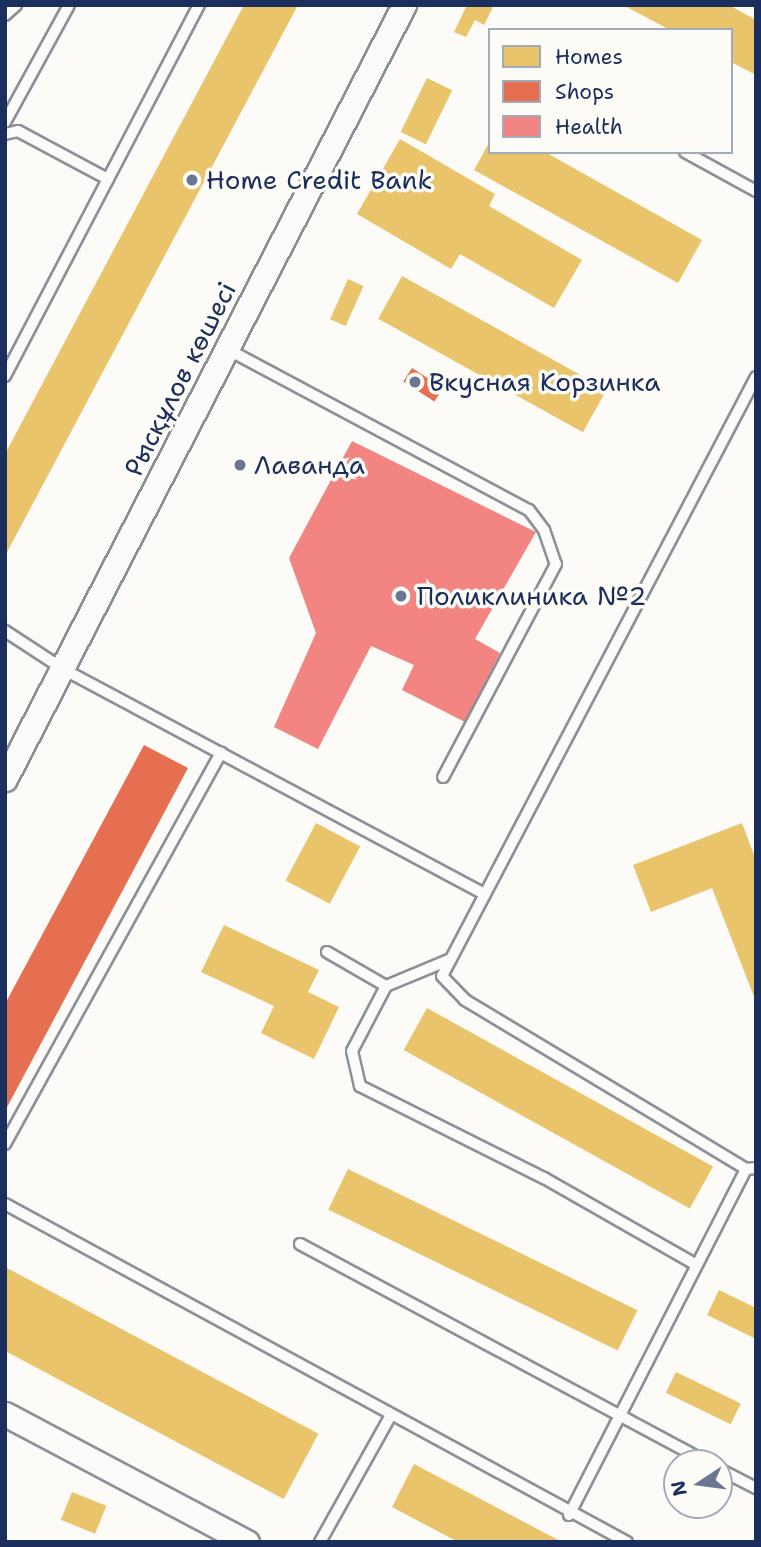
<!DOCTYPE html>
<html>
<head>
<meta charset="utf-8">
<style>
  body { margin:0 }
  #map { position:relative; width:761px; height:1547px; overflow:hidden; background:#fcfbf8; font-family:"Shantell Sans",sans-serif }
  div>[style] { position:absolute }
  .homes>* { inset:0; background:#e9c46a; transform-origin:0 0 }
  .shops>* { inset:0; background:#e76f51; transform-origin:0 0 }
  .health>* { inset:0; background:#f28482 }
  .roads { filter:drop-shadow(2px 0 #8c9097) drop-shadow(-2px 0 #8c9097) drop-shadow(0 2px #8c9097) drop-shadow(0 -2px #8c9097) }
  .service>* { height:10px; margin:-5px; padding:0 5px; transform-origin:5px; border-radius:5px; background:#fbfbf9 }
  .tertiary>* { height:23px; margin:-11.5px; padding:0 11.5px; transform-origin:11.5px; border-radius:11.5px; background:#fbfbf9 }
  .dots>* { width:19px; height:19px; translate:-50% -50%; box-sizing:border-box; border:4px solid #fdfcf7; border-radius:50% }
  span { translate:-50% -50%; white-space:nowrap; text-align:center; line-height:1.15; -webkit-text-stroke:7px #fdfcf7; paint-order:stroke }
  .poi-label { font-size:26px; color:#1b2f5e }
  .left { translate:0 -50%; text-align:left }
  .street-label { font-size:26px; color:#1b2f5e }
  .frame { position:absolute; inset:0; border:7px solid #1b2f5e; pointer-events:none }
  .legend { position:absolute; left:488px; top:28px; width:245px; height:126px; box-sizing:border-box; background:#fdfcf7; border:2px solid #a3aaba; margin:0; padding:9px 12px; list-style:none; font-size:21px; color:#1b2f5e }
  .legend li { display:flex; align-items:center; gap:14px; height:35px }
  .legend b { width:35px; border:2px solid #a3aaba }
  .north { position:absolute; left:663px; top:1449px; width:70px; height:70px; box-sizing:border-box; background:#fdfcf7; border:2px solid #a3aaba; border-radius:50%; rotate:257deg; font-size:19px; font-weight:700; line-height:28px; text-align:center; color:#1b2f5e }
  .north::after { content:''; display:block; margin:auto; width:24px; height:32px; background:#6a7694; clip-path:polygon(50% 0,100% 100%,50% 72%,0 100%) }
</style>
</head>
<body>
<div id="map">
  <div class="homes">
    <i style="clip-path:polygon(244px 5px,298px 5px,5px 556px,5px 454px)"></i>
    <i style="clip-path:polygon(467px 5px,494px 5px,484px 25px,475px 20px,466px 37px,454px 32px)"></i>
    <i style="clip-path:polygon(623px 5px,729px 5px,756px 20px,756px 75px,731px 62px,731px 30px,670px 30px)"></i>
    <i style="left:427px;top:78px;width:28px;height:60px;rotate:26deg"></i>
    <i style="clip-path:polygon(400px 139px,495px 194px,489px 206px,582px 260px,554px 308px,460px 254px,451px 269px,357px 214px)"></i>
    <i style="clip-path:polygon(490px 141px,490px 152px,545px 152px,702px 240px,678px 283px,474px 170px)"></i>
    <i style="left:402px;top:276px;width:234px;height:49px;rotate:29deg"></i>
    <i style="left:348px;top:279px;width:17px;height:44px;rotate:24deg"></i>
    <i style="left:316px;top:823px;width:50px;height:65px;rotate:28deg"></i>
    <i style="clip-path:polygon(742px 823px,756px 860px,756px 1002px,712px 888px,651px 912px,633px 865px)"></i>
    <i style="clip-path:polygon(224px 925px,319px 970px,308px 992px,339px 1007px,314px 1059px,261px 1033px,274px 1006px,201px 972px)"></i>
    <i style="left:427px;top:1008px;width:327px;height:48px;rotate:29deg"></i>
    <i style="left:348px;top:1169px;width:322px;height:45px;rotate:26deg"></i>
    <i style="left:5px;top:1267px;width:355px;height:74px;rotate:28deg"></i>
    <i style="clip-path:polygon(719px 1290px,756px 1308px,756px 1339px,707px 1315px)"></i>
    <i style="left:676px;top:1372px;width:72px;height:23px;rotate:26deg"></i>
    <i style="clip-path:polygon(414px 1464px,562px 1542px,458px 1542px,392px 1507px)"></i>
    <i style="left:72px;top:1492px;width:37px;height:30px;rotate:22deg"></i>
  </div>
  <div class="shops">
    <i style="left:412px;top:368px;width:37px;height:16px;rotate:33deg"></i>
    <i style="clip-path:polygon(144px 745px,188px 768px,5px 1111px,5px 1004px)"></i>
  </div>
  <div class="health">
    <i style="clip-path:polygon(352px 441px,536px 532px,475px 639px,500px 653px,465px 722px,402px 690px,414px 665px,371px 646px,318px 749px,274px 727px,316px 633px,289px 558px)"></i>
  </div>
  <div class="roads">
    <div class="service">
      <i style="left:5px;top:15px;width:15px;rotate:-42deg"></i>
      <i style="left:5px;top:122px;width:133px;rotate:-61.3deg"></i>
      <i style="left:5px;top:134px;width:13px;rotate:-13deg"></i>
      <i style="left:18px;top:131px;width:102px;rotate:28.1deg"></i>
      <i style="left:685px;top:152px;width:81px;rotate:28.8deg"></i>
      <i style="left:227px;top:349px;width:342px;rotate:28.1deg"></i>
      <i style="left:529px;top:510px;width:25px;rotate:53deg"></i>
      <i style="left:544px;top:530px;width:36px;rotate:71deg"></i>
      <i style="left:556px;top:564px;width:241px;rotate:117.9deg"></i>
      <i style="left:5px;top:376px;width:419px;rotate:-62.4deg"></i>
      <i style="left:756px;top:377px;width:676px;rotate:117.66deg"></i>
      <i style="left:442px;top:976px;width:33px;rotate:46deg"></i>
      <i style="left:465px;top:1000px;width:328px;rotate:31deg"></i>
      <i style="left:746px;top:1169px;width:10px;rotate:-6deg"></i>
      <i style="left:5px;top:631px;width:69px;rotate:33.2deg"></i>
      <i style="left:63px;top:669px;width:478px;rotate:28.1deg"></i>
      <i style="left:327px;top:952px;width:68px;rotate:30deg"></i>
      <i style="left:386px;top:986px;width:70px;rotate:-22.6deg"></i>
      <i style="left:386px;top:986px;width:73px;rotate:117.6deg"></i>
      <i style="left:352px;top:1051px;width:36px;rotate:77deg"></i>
      <i style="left:360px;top:1086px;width:206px;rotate:26.6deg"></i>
      <i style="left:544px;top:1178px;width:174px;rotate:29.7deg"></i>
      <i style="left:5px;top:1144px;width:447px;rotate:-61.1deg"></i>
      <i style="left:5px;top:1204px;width:708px;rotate:28.52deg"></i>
      <i style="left:300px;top:1244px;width:463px;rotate:28.2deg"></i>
      <i style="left:719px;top:1469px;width:42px;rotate:27.2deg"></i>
      <i style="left:569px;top:1515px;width:389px;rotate:-62.9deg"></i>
      <i style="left:320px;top:1542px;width:143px;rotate:-60.8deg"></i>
    </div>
    <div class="tertiary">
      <i style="left:5px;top:779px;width:871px;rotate:-62.73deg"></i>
      <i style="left:5px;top:1414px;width:274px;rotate:27.9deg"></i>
    </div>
  </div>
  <div class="dots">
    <i style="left:192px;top:180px;background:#6a7694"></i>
    <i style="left:415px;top:382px;background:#6a7694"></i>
    <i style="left:240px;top:465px;background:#6a7694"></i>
    <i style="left:401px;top:596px;background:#6a7694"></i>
  </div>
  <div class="poi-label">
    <span class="left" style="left:206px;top:180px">Home Credit Bank</span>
    <span class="left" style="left:429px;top:382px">Вкусная Корзинка</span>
    <span class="left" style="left:254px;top:465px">Лаванда</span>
    <span class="left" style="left:417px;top:596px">Поликлиника №2</span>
  </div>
  <div class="street-label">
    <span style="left:180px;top:379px;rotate:-63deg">Рысқұлов көшесі</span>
  </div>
  <div class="frame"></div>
  <ul class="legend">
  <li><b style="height:19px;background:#e9c46a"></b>Homes</li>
  <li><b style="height:19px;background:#e76f51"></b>Shops</li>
  <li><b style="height:19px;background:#f28482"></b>Health</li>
  </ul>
  <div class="north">N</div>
</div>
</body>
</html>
